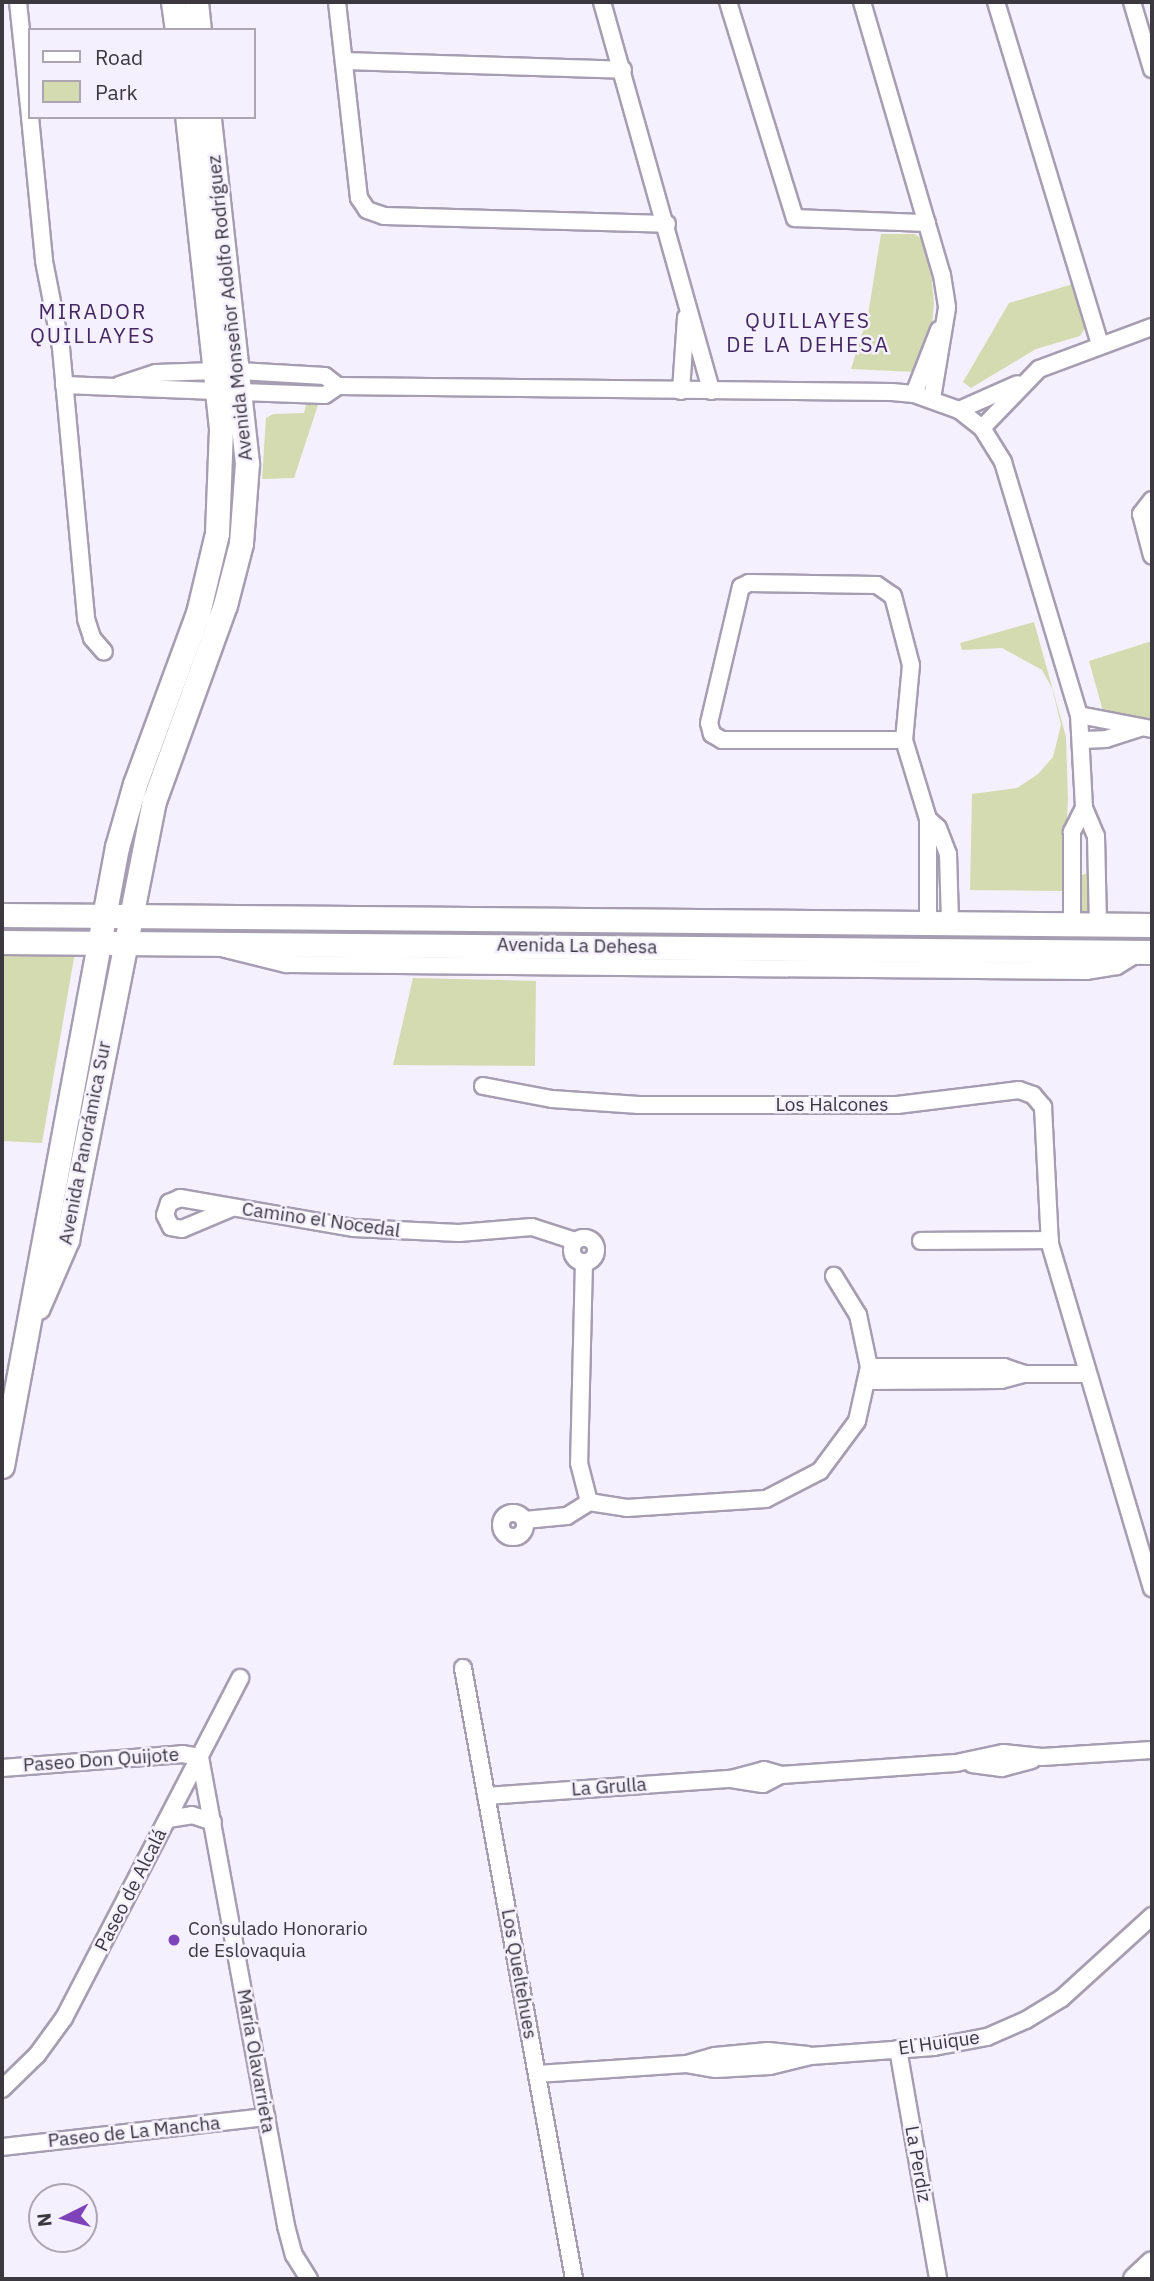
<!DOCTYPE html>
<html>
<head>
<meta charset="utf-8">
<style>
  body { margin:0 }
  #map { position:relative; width:1154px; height:2281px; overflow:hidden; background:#f5f0fd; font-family:"IBM Plex Sans",sans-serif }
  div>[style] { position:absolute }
  .green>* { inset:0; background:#d5dbb0 }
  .roads { filter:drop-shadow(2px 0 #a59eb1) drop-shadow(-2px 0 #a59eb1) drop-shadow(0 2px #a59eb1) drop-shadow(0 -2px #a59eb1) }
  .street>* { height:16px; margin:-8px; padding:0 8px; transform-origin:8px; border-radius:8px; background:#fff }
  .street>.ring { margin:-8px; padding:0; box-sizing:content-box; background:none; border:16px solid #fff; border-radius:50% }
  .secondary>* { height:23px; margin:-11.5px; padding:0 11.5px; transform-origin:11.5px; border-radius:11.5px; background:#fff }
  .dots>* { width:19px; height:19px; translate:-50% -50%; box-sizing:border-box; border:4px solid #f5f0fd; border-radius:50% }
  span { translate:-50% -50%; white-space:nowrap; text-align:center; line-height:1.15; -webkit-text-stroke:5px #f5f0fd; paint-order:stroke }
  .street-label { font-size:19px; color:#3b3840 }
  .poi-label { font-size:19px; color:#3b3840 }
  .left { translate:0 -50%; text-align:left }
  .neighbourhood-label { font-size:21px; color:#422761; letter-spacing:2px }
  .frame { position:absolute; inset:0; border:4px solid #3b3840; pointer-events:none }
  .legend { position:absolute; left:28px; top:28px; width:228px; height:91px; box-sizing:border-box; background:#f5f0fd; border:2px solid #aba6b1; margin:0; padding:9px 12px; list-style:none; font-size:21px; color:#3b3840 }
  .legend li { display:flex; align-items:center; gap:14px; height:35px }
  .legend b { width:35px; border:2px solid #aba6b1 }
  .north { position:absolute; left:28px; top:2183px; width:70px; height:70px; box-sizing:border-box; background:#f5f0fd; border:2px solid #aba6b1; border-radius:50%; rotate:264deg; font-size:19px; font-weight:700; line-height:28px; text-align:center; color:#3b3840 }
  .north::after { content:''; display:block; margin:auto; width:24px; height:32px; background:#7e43b9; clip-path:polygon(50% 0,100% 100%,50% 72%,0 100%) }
</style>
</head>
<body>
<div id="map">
  <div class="green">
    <i style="clip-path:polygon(881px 234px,915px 234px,922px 239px,931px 271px,934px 303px,931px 334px,914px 372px,851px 369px,868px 315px)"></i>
    <i style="clip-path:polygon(1073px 284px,1085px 328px,1080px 336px,1036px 349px,971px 388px,963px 382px,1009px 303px)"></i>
    <i style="clip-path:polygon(306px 405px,318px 405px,294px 478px,262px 479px,266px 418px,273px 414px,304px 413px)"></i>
    <i style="clip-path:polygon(1034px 622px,1066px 737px,1068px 800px,1063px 891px,970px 890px,972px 794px,1017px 788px,1038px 774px,1053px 757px,1061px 725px,1052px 688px,1042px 670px,1002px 648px,962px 650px,960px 643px)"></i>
    <i style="clip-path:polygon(1152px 641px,1152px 720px,1103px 711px,1089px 661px)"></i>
    <i style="clip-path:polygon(1089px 873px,1091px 916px,1081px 916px,1081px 875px)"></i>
    <i style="clip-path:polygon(140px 925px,1152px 934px,1152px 945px,147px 933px,139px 930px)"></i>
    <i style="clip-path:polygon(75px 952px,42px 1143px,2px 1141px,2px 953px)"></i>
    <i style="clip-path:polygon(413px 978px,536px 981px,535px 1066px,393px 1065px)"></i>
  </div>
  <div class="roads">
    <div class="street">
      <i style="left:18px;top:2px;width:116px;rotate:84deg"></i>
      <i style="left:337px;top:2px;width:197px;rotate:83.6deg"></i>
      <i style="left:359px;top:198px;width:14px;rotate:56deg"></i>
      <i style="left:367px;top:210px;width:18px;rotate:19deg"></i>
      <i style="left:384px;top:216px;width:283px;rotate:1.6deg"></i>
      <i style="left:602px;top:2px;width:404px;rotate:74.3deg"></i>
      <i style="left:728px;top:2px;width:226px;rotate:72.8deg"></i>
      <i style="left:795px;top:218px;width:132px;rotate:2.2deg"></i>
      <i style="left:862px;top:2px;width:284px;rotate:73.7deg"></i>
      <i style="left:942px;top:275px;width:33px;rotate:81deg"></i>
      <i style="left:947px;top:308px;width:92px;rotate:99.4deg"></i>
      <i style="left:996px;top:2px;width:357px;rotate:73.1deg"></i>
      <i style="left:1132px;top:2px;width:70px;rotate:73.4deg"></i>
      <i style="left:344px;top:61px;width:279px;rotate:1.8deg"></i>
      <i style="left:30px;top:117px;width:145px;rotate:84.4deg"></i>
      <i style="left:44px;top:261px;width:89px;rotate:78.9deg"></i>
      <i style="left:61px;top:348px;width:272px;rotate:84.7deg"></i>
      <i style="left:86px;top:619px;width:20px;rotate:72deg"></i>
      <i style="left:92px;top:638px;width:18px;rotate:49deg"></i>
      <i style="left:239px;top:371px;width:86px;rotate:3.3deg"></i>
      <i style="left:325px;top:376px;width:16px;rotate:38deg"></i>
      <i style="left:64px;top:385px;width:152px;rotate:2.3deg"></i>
      <i style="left:119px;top:385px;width:39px;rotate:-18deg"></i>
      <i style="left:156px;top:373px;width:59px;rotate:-1.9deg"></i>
      <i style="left:681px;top:391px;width:74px;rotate:-86.1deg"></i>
      <i style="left:241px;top:392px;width:84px;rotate:2deg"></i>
      <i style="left:325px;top:395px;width:16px;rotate:-35deg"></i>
      <i style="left:338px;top:386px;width:554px;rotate:0.62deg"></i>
      <i style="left:892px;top:392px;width:22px;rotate:5deg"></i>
      <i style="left:914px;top:394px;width:48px;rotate:19.6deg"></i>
      <i style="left:959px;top:410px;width:29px;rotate:38deg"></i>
      <i style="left:982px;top:428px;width:40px;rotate:58deg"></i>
      <i style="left:1003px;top:462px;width:264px;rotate:73.3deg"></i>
      <i style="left:1079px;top:715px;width:93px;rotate:86.9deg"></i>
      <i style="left:1084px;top:808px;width:27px;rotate:117deg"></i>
      <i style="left:1072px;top:832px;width:92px;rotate:90deg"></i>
      <i style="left:914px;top:394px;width:69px;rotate:-68.7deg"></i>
      <i style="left:959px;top:410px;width:64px;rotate:-23.8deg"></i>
      <i style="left:982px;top:428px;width:82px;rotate:-46deg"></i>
      <i style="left:1039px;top:369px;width:121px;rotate:-20.4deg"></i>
      <i style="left:1152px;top:500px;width:18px;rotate:128deg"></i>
      <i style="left:1141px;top:514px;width:43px;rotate:75.3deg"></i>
      <i style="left:1079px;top:715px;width:74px;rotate:10.9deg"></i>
      <i style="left:904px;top:740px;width:182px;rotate:180deg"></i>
      <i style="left:722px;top:740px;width:12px;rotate:-149deg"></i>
      <i style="left:712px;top:734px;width:11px;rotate:-105deg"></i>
      <i style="left:709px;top:723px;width:140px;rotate:-76.8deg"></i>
      <i style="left:741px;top:587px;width:9px;rotate:-27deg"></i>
      <i style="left:749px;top:583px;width:128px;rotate:0.9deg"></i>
      <i style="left:877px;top:585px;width:19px;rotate:35deg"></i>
      <i style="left:893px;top:596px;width:71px;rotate:75.4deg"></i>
      <i style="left:911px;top:665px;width:75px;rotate:95.3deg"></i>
      <i style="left:904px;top:740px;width:83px;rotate:73.1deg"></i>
      <i style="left:928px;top:819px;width:13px;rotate:42deg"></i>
      <i style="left:938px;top:828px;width:28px;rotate:69deg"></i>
      <i style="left:948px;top:854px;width:69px;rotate:88.3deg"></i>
      <i style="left:1081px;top:740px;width:25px;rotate:-2deg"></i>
      <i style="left:1106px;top:739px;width:36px;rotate:-18deg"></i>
      <i style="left:1084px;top:808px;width:30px;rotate:67deg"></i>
      <i style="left:1096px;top:836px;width:88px;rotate:88.7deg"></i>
      <i style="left:928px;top:819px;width:103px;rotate:90deg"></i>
      <i style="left:221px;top:948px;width:67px;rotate:13.8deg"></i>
      <i style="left:286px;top:964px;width:800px;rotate:0.5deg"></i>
      <i style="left:1086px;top:971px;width:31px;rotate:-9deg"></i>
      <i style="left:1117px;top:966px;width:26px;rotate:-32deg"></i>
      <i style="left:483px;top:1086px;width:70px;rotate:10.7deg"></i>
      <i style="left:552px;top:1099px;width:87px;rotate:3.9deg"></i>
      <i style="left:639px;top:1105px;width:258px"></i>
      <i style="left:897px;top:1105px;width:123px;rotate:-7deg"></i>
      <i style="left:1019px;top:1090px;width:15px;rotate:20deg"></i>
      <i style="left:1033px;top:1095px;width:16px;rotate:50deg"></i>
      <i style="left:1043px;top:1107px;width:137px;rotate:87.1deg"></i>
      <i style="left:1050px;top:1244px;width:359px;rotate:73.5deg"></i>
      <i style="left:232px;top:1208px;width:54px;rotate:157.2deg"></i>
      <i style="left:182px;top:1229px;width:11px;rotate:-170deg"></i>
      <i style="left:171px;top:1227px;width:13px;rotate:-117deg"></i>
      <i style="left:165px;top:1215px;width:13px;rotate:-72deg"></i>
      <i style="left:169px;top:1203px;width:12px;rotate:-24deg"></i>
      <i style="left:180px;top:1198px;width:177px;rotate:9.8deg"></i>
      <i style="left:354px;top:1228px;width:105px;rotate:2.7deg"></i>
      <i style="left:459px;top:1233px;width:73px;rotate:-4.7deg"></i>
      <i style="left:532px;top:1227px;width:45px;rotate:18deg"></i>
      <i class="ring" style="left:572px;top:1238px;width:8px;height:8px"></i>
      <i style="left:921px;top:1241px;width:129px;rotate:-0.4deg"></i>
      <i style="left:584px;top:1262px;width:201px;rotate:91.4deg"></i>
      <i style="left:579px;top:1463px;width:40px;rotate:75.6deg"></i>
      <i style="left:869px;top:1367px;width:135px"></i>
      <i style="left:1004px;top:1367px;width:21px;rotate:19deg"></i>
      <i style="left:1024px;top:1374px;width:61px"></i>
      <i style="left:867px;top:1381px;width:134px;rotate:-0.4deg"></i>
      <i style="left:1001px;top:1380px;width:24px;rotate:-15deg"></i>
      <i class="ring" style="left:501px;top:1513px;width:8px;height:8px"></i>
      <i style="left:525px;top:1520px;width:42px;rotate:-5.4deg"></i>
      <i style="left:567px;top:1516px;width:26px;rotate:-32deg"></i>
      <i style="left:589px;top:1502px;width:38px;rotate:9deg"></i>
      <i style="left:627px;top:1508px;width:139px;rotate:-3.7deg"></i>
      <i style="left:766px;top:1499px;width:61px;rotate:-27.4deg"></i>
      <i style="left:820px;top:1471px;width:62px;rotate:-53.5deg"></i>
      <i style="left:857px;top:1421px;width:55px;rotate:-77.5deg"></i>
      <i style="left:869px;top:1367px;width:53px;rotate:-101.9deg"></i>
      <i style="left:858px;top:1315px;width:46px;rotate:-121.6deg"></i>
      <i style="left:463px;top:1668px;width:621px;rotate:79.7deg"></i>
      <i style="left:972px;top:1764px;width:30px;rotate:8deg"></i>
      <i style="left:1002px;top:1768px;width:31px;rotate:-15deg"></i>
      <i style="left:2px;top:1768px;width:181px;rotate:-4.4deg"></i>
      <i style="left:182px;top:1754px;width:18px;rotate:9deg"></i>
      <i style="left:200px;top:1757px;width:477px;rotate:79.6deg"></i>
      <i style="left:286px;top:2226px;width:30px;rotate:75deg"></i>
      <i style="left:294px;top:2255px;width:28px;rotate:58deg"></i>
      <i style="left:731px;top:1779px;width:32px;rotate:9deg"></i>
      <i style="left:763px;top:1784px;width:20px;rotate:-27deg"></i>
      <i style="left:781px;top:1775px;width:175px;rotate:-3.9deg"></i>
      <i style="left:956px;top:1763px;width:48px;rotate:-12deg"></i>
      <i style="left:1003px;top:1753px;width:39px;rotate:6deg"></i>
      <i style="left:1042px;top:1757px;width:110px;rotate:-3.6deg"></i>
      <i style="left:486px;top:1796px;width:246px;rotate:-4deg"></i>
      <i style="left:731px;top:1779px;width:34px;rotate:-15deg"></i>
      <i style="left:764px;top:1770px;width:18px;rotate:16deg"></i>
      <i style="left:168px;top:1819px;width:24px;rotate:-9deg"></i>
      <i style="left:192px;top:1815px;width:22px;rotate:18deg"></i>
      <i style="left:898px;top:2049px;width:233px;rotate:80.1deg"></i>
      <i style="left:687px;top:2064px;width:29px;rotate:10deg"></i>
      <i style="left:716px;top:2069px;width:54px;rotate:-3.2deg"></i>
      <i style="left:770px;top:2066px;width:42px;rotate:-13.7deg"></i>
      <i style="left:811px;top:2056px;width:123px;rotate:-4.2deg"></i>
      <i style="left:934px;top:2047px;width:54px;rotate:-10.7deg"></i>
      <i style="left:987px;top:2037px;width:43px;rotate:-23.6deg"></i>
      <i style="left:1026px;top:2020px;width:42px;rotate:-31.4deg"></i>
      <i style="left:1062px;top:1998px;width:122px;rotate:-42.3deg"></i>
      <i style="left:537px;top:2074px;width:150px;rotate:-3.8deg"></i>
      <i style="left:687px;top:2064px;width:29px;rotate:-16deg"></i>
      <i style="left:715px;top:2056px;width:53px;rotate:-5.4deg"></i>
      <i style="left:768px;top:2051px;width:40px;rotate:5.7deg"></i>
      <i style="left:2px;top:2089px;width:49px;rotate:-44.2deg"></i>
      <i style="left:37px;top:2055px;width:46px;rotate:-53.9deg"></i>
      <i style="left:64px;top:2018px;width:383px;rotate:-62.6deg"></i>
      <i style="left:2px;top:2147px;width:266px;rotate:-6.5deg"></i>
    </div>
    <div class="secondary">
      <i style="left:173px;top:2px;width:28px;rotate:82deg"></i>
      <i style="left:196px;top:2px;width:28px;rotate:84deg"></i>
      <i style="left:2px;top:915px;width:1150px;rotate:0.5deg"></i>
      <i style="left:2px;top:942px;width:1150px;rotate:0.5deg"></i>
      <i style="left:38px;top:1307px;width:73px;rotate:-66.6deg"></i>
      <i style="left:67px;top:1240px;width:448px;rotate:-78.8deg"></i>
      <i style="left:154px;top:801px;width:208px;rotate:-70.1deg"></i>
      <i style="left:225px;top:605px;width:64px;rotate:-75.5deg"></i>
      <i style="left:241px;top:543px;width:80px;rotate:-85.7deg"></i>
      <i style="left:247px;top:463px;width:348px;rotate:-96.3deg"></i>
      <i style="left:2px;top:1466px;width:630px;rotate:-79.48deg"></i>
      <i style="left:117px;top:847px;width:66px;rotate:-74.1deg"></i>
      <i style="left:135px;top:784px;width:182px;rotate:-69.8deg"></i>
      <i style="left:198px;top:613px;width:82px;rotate:-76.6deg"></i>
      <i style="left:217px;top:533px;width:105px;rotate:-87.8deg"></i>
      <i style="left:221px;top:428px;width:313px;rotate:-96.2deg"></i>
      <i style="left:1135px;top:2279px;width:23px;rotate:-43deg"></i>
    </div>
  </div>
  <div class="dots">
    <i style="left:174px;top:1940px;background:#7e43b9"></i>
  </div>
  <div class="street-label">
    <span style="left:230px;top:308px;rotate:-96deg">Avenida Monseñor Adolfo Rodríguez</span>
    <span style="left:577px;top:946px;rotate:1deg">Avenida La Dehesa</span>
    <span style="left:832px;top:1105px">Los Halcones</span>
    <span style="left:85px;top:1143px;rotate:-79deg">Avenida Panorámica Sur</span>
    <span style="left:321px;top:1220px;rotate:8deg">Camino el Nocedal</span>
    <span style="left:101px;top:1760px;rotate:-4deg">Paseo Don Quijote</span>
    <span style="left:609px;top:1787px;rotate:-4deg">La Grulla</span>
    <span style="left:131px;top:1890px;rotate:-63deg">Paseo de Alcalá</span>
    <span style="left:519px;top:1974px;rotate:80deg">Los Queltehues</span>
    <span style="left:939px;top:2043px;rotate:-8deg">El Huique</span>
    <span style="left:256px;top:2061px;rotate:80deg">María Olavarrieta</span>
    <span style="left:134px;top:2132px;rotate:-6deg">Paseo de La Mancha</span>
    <span style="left:918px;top:2164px;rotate:80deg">La Perdiz</span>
  </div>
  <div class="poi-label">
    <span class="left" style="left:188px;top:1940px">Consulado Honorario<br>de Eslovaquia</span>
  </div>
  <div class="neighbourhood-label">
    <span style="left:93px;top:323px">MIRADOR<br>QUILLAYES</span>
    <span style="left:808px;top:332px">QUILLAYES<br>DE LA DEHESA</span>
  </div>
  <div class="frame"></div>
  <ul class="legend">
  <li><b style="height:9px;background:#fff"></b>Road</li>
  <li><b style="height:19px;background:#d5dbb0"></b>Park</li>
  </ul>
  <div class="north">N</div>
</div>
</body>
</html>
